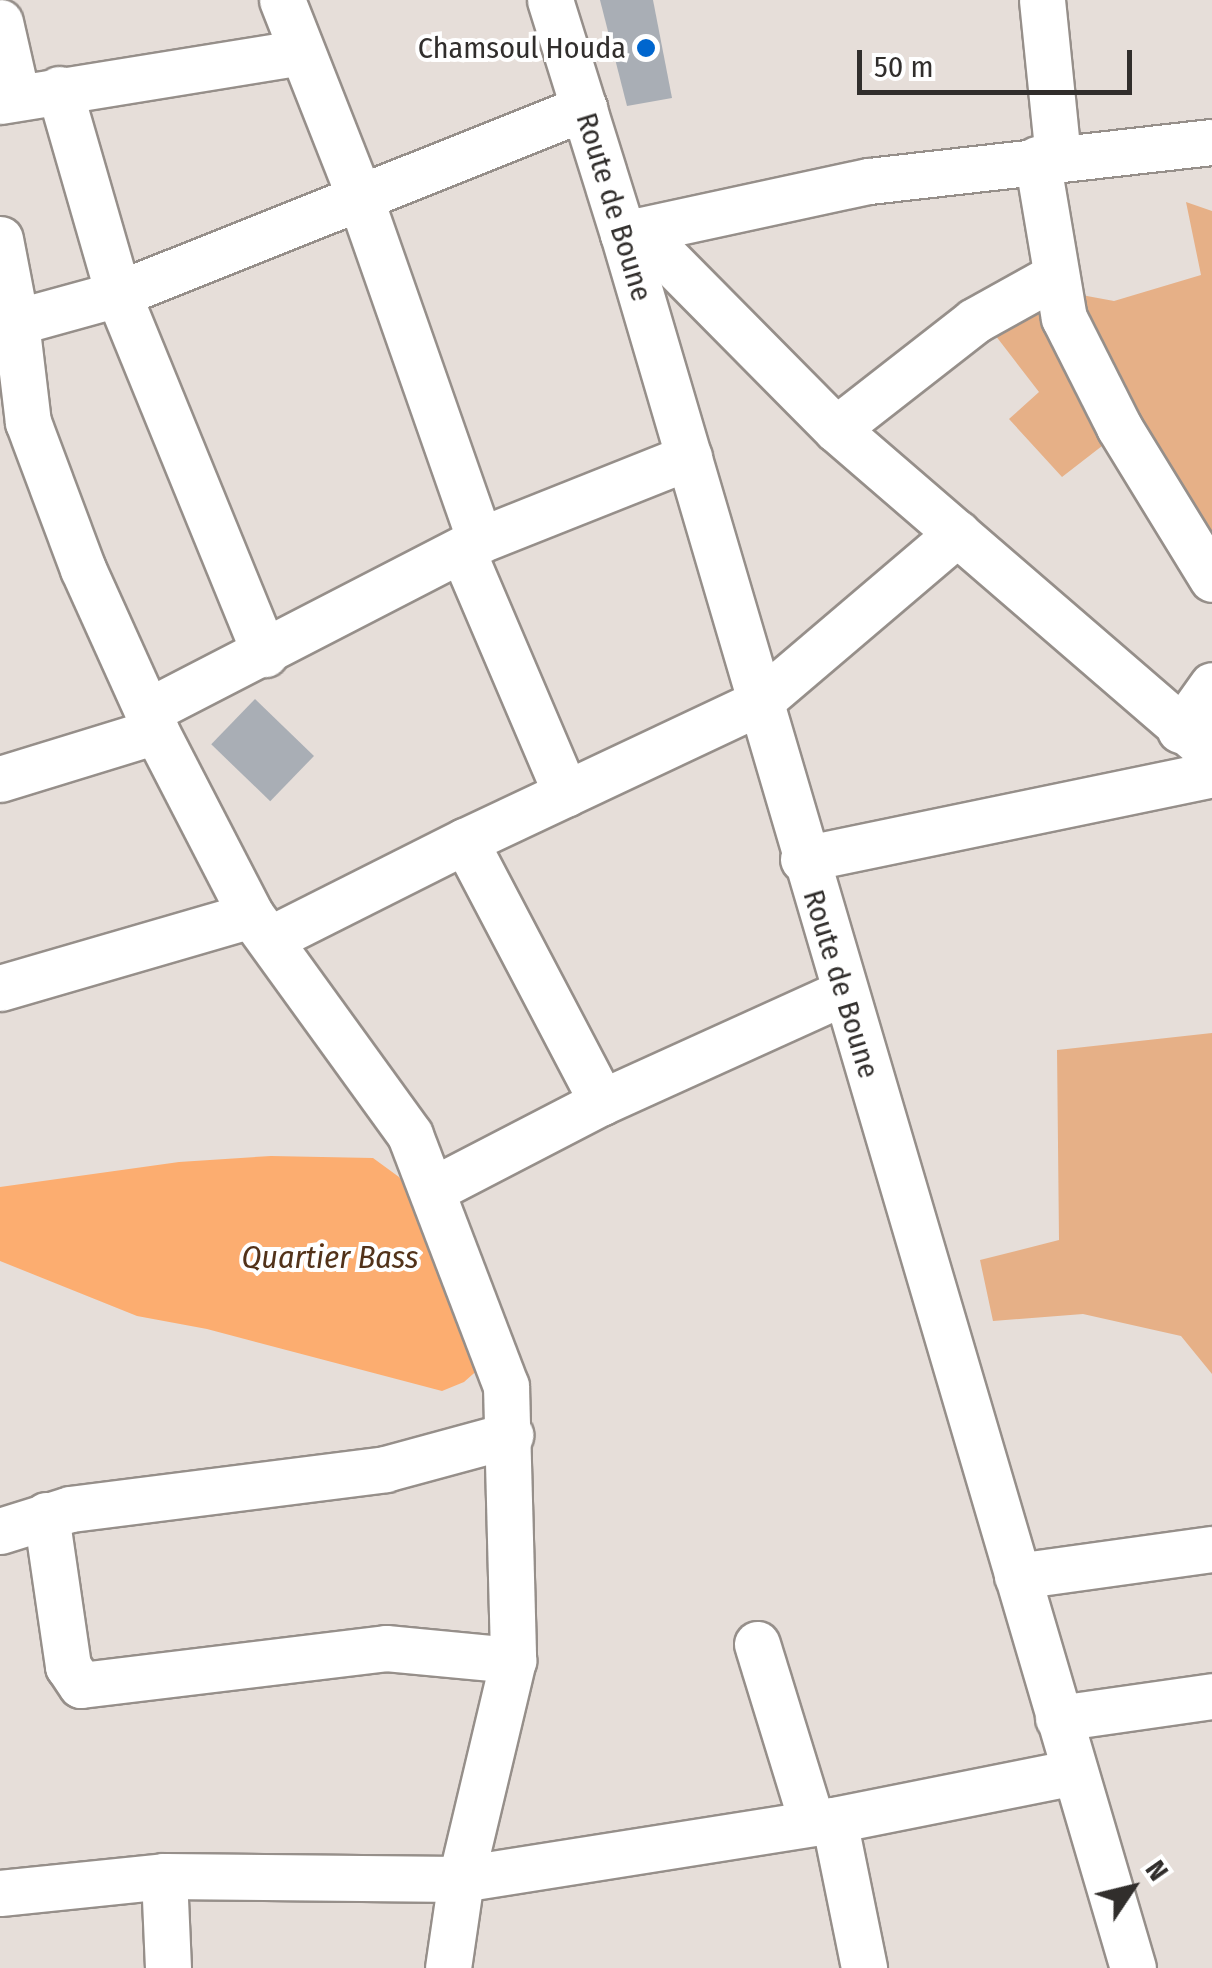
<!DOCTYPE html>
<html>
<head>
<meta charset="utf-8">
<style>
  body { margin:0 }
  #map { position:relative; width:1212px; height:1968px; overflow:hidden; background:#e6ded9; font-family:"Fira Sans Condensed",sans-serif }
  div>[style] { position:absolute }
  .green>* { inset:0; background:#e6b087 }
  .water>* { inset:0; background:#fcad70 }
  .building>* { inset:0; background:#a9aeb5; transform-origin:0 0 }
  .roads { filter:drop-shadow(2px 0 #968f8a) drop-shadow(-2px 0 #968f8a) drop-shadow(0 2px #968f8a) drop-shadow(0 -2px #968f8a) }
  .minor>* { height:45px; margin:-22.5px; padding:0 22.5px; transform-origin:22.5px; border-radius:22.5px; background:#fff }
  .dots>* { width:28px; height:28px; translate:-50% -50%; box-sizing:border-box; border:5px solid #fff; border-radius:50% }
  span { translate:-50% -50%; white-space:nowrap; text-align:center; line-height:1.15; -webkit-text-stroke:8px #fff; paint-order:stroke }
  .poi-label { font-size:30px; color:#312e2c }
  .right { translate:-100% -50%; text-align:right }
  .street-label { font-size:30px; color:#312e2c }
  .water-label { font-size:32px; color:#523219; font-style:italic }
  .north { position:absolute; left:1082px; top:1838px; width:100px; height:100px; -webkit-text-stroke:8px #fff; paint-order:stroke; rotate:55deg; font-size:28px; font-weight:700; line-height:40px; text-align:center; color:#312e2c }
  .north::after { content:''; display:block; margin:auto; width:35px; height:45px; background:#312e2c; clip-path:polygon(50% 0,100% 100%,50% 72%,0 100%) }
  .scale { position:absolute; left:857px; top:50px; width:275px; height:45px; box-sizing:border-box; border:5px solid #312e2c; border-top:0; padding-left:12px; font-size:30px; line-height:35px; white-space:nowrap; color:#312e2c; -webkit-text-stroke:8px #fff; paint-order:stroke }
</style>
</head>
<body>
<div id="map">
  <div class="green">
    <i style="clip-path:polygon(1186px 202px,1212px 211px,1212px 541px,1181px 545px,1102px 446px,1062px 477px,1009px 419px,1039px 392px,992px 331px,1049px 289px,1114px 301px,1201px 275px)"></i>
    <i style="clip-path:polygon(1212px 1033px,1212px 1374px,1181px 1336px,1083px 1314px,993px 1321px,980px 1260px,1059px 1240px,1057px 1050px)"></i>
  </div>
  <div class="water">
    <i style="clip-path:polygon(271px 1156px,373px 1158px,399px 1177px,439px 1235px,481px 1367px,464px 1382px,442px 1391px,207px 1329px,137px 1316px,0 1261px,0 1187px,179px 1162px)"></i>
  </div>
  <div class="building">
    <i style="clip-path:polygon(600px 0,653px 0,672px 98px,627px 106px)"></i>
    <i style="left:255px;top:699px;width:82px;height:63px;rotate:44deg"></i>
  </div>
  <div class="roads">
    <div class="minor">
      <i style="left:282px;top:0;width:210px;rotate:68.5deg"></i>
      <i style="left:359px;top:195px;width:366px;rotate:70.7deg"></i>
      <i style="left:550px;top:0;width:245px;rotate:72.7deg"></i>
      <i style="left:623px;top:234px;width:1807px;rotate:73.61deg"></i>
      <i style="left:1042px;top:0;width:158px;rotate:84.2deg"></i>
      <i style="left:0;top:22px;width:77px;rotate:77.2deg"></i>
      <i style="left:59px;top:89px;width:213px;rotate:73.9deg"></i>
      <i style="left:118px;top:294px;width:389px;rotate:67.8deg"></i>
      <i style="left:0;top:101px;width:305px;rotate:-9.2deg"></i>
      <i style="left:1037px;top:159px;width:161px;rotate:80.4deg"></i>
      <i style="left:1064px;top:318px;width:122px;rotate:63.2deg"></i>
      <i style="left:1119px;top:427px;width:178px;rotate:58.5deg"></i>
      <i style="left:639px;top:230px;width:280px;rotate:45.3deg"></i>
      <i style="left:836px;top:429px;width:497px;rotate:40.8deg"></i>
      <i style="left:623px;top:234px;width:252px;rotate:-12.2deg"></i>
      <i style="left:869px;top:181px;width:345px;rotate:-6.5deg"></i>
      <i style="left:0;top:239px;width:85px;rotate:79.1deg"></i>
      <i style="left:16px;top:322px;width:101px;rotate:83.2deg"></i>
      <i style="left:28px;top:422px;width:157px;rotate:69.5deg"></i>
      <i style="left:83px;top:569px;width:178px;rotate:65.7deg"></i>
      <i style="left:156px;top:731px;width:207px;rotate:62.7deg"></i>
      <i style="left:251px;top:915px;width:271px;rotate:54.1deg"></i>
      <i style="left:410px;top:1135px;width:269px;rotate:69.1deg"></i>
      <i style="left:506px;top:1386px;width:274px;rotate:88.5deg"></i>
      <i style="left:513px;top:1660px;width:225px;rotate:103.4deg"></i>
      <i style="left:461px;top:1879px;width:90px;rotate:98.3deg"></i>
      <i style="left:16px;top:322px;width:106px;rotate:-15.4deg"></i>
      <i style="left:118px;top:294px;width:502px;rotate:-21.76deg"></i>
      <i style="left:836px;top:429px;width:175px;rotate:-38deg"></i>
      <i style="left:974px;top:321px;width:93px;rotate:-29.1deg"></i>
      <i style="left:462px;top:550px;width:265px;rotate:66.9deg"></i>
      <i style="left:148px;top:711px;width:373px;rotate:-27.3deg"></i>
      <i style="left:480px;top:540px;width:225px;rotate:-21.7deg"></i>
      <i style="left:1180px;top:730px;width:55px;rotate:-54.6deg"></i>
      <i style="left:0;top:779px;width:163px;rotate:-17.1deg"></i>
      <i style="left:465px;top:841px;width:295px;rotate:62.3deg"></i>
      <i style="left:803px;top:859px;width:418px;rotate:-11.7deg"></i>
      <i style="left:270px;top:939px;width:218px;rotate:-26.7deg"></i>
      <i style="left:465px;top:841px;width:324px;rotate:-25.2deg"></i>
      <i style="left:758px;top:703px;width:262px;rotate:-40.4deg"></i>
      <i style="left:0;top:988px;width:261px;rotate:-16.2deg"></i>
      <i style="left:432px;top:1190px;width:191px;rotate:-27.4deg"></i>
      <i style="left:602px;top:1102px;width:266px;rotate:-24.4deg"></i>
      <i style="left:46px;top:1515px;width:153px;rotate:81.7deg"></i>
      <i style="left:68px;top:1666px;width:23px;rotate:56deg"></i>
      <i style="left:81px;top:1685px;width:307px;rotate:-6.9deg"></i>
      <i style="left:386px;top:1648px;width:128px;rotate:5.4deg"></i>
      <i style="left:0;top:1531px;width:73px;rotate:-17.4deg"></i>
      <i style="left:70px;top:1509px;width:318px;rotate:-7.2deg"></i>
      <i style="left:385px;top:1469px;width:130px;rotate:-15.2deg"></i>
      <i style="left:1017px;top:1576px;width:197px;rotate:-7.9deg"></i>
      <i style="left:757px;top:1644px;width:187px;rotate:72.9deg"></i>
      <i style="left:1058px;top:1718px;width:156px;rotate:-8.1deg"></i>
      <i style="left:834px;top:1820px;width:151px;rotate:78.5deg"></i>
      <i style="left:164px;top:1876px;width:92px;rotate:87.5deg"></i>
      <i style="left:0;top:1893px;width:165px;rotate:-5.9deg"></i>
      <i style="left:164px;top:1876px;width:297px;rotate:0.6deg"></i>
      <i style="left:461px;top:1879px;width:378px;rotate:-9deg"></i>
      <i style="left:834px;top:1820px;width:245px;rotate:-11.3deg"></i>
    </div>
  </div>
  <div class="dots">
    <i style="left:646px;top:48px;background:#0066ce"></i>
  </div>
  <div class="poi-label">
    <span class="right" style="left:626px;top:48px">Chamsoul Houda</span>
  </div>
  <div class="street-label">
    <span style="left:614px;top:207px;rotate:73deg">Route de Boune</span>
    <span style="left:841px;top:984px;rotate:73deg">Route de Boune</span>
  </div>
  <div class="water-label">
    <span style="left:330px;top:1257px">Quartier Bass</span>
  </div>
  <div class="north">N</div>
  <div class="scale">50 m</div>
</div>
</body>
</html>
